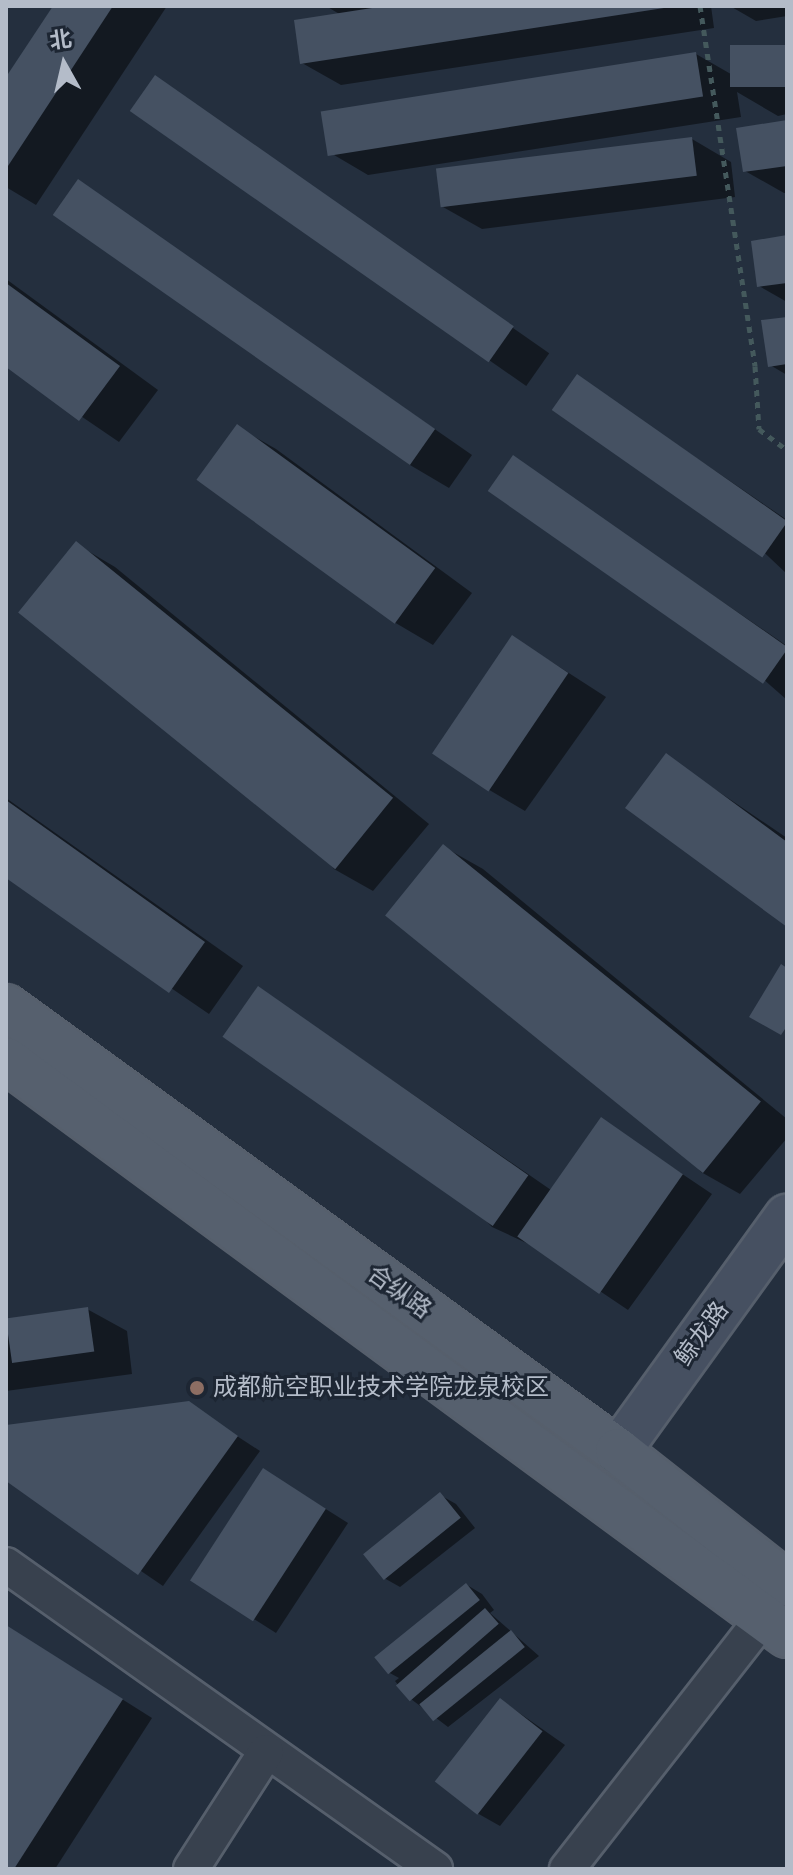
<!DOCTYPE html>
<html>
<head>
<meta charset="utf-8">
<style>
  body { margin:0 }
  #map { position:relative; width:793px; height:1875px; overflow:hidden; background:#242f3e; font-family:"DejaVu Sans","Noto Sans SC",sans-serif }
  div>[style] { position:absolute }
  .shadow>* { inset:0; background:#0007; transform-origin:0 0 }
  .building>* { inset:0; background:#455162; transform-origin:0 0 }
  .path>* { height:5px; margin-top:-2.5px; transform-origin:0; background:repeating-linear-gradient(90deg,#44595c 0 6px,transparent 0 12px) }
  .roads { filter:drop-shadow(2px 0 #565f6c) drop-shadow(-2px 0 #565f6c) drop-shadow(0 2px #565f6c) drop-shadow(0 -2px #565f6c) }
  .street>* { height:34px; margin:-17px; padding:0 17px; transform-origin:17px; border-radius:17px; background:#38414e }
  .secondary>* { height:44px; margin:-22px; padding:0 22px; transform-origin:22px; border-radius:22px; background:#465061 }
  .primary>* { height:44px; margin:-22px; padding:0 22px; transform-origin:22px; border-radius:22px; background:#56606e }
  .dots>* { width:22px; height:22px; translate:-50% -50%; box-sizing:border-box; border:4px solid #1d2633; border-radius:50% }
  span { translate:-50% -50%; white-space:nowrap; text-align:center; line-height:1.15; -webkit-text-stroke:6px #1d2633; paint-order:stroke }
  .street-label { font-size:24px; color:#b4bcc9 }
  .poi-label { font-size:24px; color:#b4bcc9 }
  .left { translate:0 -50%; text-align:left }
  .frame { position:absolute; inset:0; border:8px solid #b4bcc9; pointer-events:none }
  .north { position:absolute; left:24px; top:24px; width:80px; height:80px; -webkit-text-stroke:6px #1d2633; paint-order:stroke; rotate:352deg; font-size:22px; font-weight:700; line-height:32px; text-align:center; color:#b4bcc9 }
  .north::after { content:''; display:block; margin:auto; width:28px; height:36px; background:#b4bcc9; clip-path:polygon(50% 0,100% 100%,50% 72%,0 100%) }
</style>
</head>
<body>
<div id="map">
  <div class="shadow">
    <i style="clip-path:polygon(56px 6px,167px 6px,36px 205px,6px 187px,6px 81px)"></i>
    <i style="clip-path:polygon(326px 6px,711px 6px,714px 28px,341px 85px,302px 63px,341px 15px)"></i>
    <i style="clip-path:polygon(730px 6px,787px 6px,787px 16px,756px 21px)"></i>
    <i style="clip-path:polygon(787px 47px,787px 114px,778px 116px,737px 92px,741px 117px,368px 175px,329px 152px,696px 54px,736px 77px)"></i>
    <i style="left:156px;top:78px;width:480px;height:40px;rotate:35deg"></i>
    <i style="clip-path:polygon(787px 122px,787px 193px,784px 193px,745px 171px)"></i>
    <i style="clip-path:polygon(692px 139px,731px 162px,735px 197px,482px 229px,443px 207px)"></i>
    <i style="clip-path:polygon(78px 181px,472px 455px,449px 488px,410px 465px)"></i>
    <i style="clip-path:polygon(787px 237px,787px 302px,759px 286px)"></i>
    <i style="clip-path:polygon(6px 279px,158px 390px,119px 442px,6px 365px)"></i>
    <i style="clip-path:polygon(787px 319px,787px 375px,770px 365px)"></i>
    <i style="clip-path:polygon(578px 377px,787px 520px,787px 574px)"></i>
    <i style="clip-path:polygon(237px 427px,276px 449px,472px 593px,433px 645px,394px 622px,199px 478px)"></i>
    <i style="clip-path:polygon(513px 458px,787px 646px,787px 700px)"></i>
    <i style="clip-path:polygon(76px 544px,115px 567px,429px 824px,373px 891px,334px 869px)"></i>
    <i style="clip-path:polygon(513px 637px,606px 697px,525px 811px,486px 788px)"></i>
    <i style="clip-path:polygon(666px 756px,787px 838px,787px 925px)"></i>
    <i style="clip-path:polygon(6px 798px,243px 966px,209px 1014px,6px 875px)"></i>
    <i style="clip-path:polygon(444px 847px,483px 869px,787px 1119px,787px 1138px,740px 1194px,701px 1172px)"></i>
    <i style="clip-path:polygon(259px 988px,551px 1190px,602px 1120px,712px 1194px,628px 1310px,533px 1246px,492px 1227px)"></i>
    <i style="clip-path:polygon(87px 1309px,127px 1331px,132px 1374px,6px 1391px,6px 1320px)"></i>
    <i style="clip-path:polygon(188px 1404px,260px 1451px,163px 1586px,6px 1479px,6px 1427px)"></i>
    <i style="clip-path:polygon(286px 1484px,348px 1523px,276px 1633px,192px 1580px)"></i>
    <i style="clip-path:polygon(440px 1495px,456px 1504px,475px 1528px,400px 1587px,384px 1578px)"></i>
    <i style="clip-path:polygon(467px 1585px,482px 1594px,494px 1610px,490px 1613px,539px 1656px,448px 1727px,407px 1696px,395px 1681px,399px 1678px,388px 1672px)"></i>
    <i style="clip-path:polygon(6px 1626px,152px 1718px,55px 1869px,6px 1869px)"></i>
    <i style="clip-path:polygon(501px 1700px,565px 1745px,500px 1826px,477px 1813px)"></i>
  </div>
  <div class="building">
    <i style="clip-path:polygon(53px 6px,113px 6px,6px 169px,6px 77px)"></i>
    <i style="clip-path:polygon(385px 6px,664px 6px,664px 8px,300px 64px,294px 20px)"></i>
    <i style="left:787px;top:45px;width:42px;height:57px;rotate:90deg"></i>
    <i style="left:696px;top:52px;width:45px;height:380px;rotate:81deg"></i>
    <i style="left:155px;top:75px;width:438px;height:44px;rotate:35deg"></i>
    <i style="clip-path:polygon(787px 120px,787px 166px,743px 172px,736px 128px)"></i>
    <i style="left:692px;top:137px;width:39px;height:258px;rotate:83deg"></i>
    <i style="left:78px;top:179px;width:436px;height:44px;rotate:35deg"></i>
    <i style="clip-path:polygon(787px 235px,787px 283px,757px 287px,751px 241px)"></i>
    <i style="clip-path:polygon(6px 283px,120px 366px,79px 421px,6px 367px)"></i>
    <i style="clip-path:polygon(787px 317px,787px 364px,768px 367px,761px 320px)"></i>
    <i style="left:577px;top:374px;width:257px;height:44px;rotate:35deg"></i>
    <i style="left:237px;top:424px;width:245px;height:69px;rotate:36deg"></i>
    <i style="left:513px;top:455px;width:336px;height:44px;rotate:35deg"></i>
    <i style="left:76px;top:541px;width:408px;height:92px;rotate:39deg"></i>
    <i style="left:512px;top:635px;width:68px;height:143px;rotate:34deg"></i>
    <i style="clip-path:polygon(666px 753px,787px 842px,787px 927px,625px 808px)"></i>
    <i style="clip-path:polygon(6px 800px,205px 942px,169px 993px,6px 878px)"></i>
    <i style="left:443px;top:844px;width:409px;height:92px;rotate:39deg"></i>
    <i style="clip-path:polygon(781px 964px,787px 968px,787px 1026px,781px 1035px,749px 1017px)"></i>
    <i style="left:258px;top:986px;width:330px;height:62px;rotate:35deg"></i>
    <i style="left:601px;top:1117px;width:100px;height:146px;rotate:35deg"></i>
    <i style="left:88px;top:1307px;width:45px;height:83px;rotate:82deg"></i>
    <i style="clip-path:polygon(189px 1401px,238px 1436px,138px 1575px,6px 1481px,6px 1425px)"></i>
    <i style="left:263px;top:1468px;width:75px;height:134px;rotate:33deg"></i>
    <i style="left:440px;top:1492px;width:33px;height:99px;rotate:51deg"></i>
    <i style="left:466px;top:1583px;width:22px;height:118px;rotate:51deg"></i>
    <i style="left:485px;top:1608px;width:21px;height:118px;rotate:49deg"></i>
    <i style="clip-path:polygon(6px 1625px,123px 1699px,14px 1869px,6px 1869px)"></i>
    <i style="left:511px;top:1630px;width:22px;height:118px;rotate:51deg"></i>
    <i style="left:500px;top:1698px;width:54px;height:106px;rotate:38deg"></i>
  </div>
  <div class="path">
    <i style="left:700px;top:6px;width:364px;rotate:81.3deg"></i>
    <i style="left:755px;top:366px;width:63px;rotate:86.4deg"></i>
    <i style="left:759px;top:429px;width:35px;rotate:37deg"></i>
  </div>
  <div class="roads">
    <div class="street">
      <i style="left:6px;top:1565px;width:526px;rotate:35.32deg"></i>
      <i style="left:191px;top:1869px;width:139px;rotate:-57.3deg"></i>
      <i style="left:567px;top:1869px;width:344px;rotate:-52deg"></i>
    </div>
    <div class="secondary">
      <i style="left:618px;top:1451px;width:289px;rotate:-54.2deg"></i>
    </div>
    <div class="primary">
      <i style="left:6px;top:1007px;width:756px;rotate:35.96deg"></i>
      <i style="left:618px;top:1451px;width:215px;rotate:38.2deg"></i>
      <i style="left:6px;top:1060px;width:970px;rotate:36.36deg"></i>
    </div>
  </div>
  <div class="dots">
    <i style="left:197px;top:1388px;background:#8d6e63"></i>
  </div>
  <div class="street-label">
    <span style="left:399px;top:1292px;rotate:36deg">合纵路</span>
    <span style="left:702px;top:1334px;rotate:-54deg">鲸龙路</span>
  </div>
  <div class="poi-label">
    <span class="left" style="left:213px;top:1388px">成都航空职业技术学院龙泉校区</span>
  </div>
  <div class="frame"></div>
  <div class="north">北</div>
</div>
</body>
</html>
